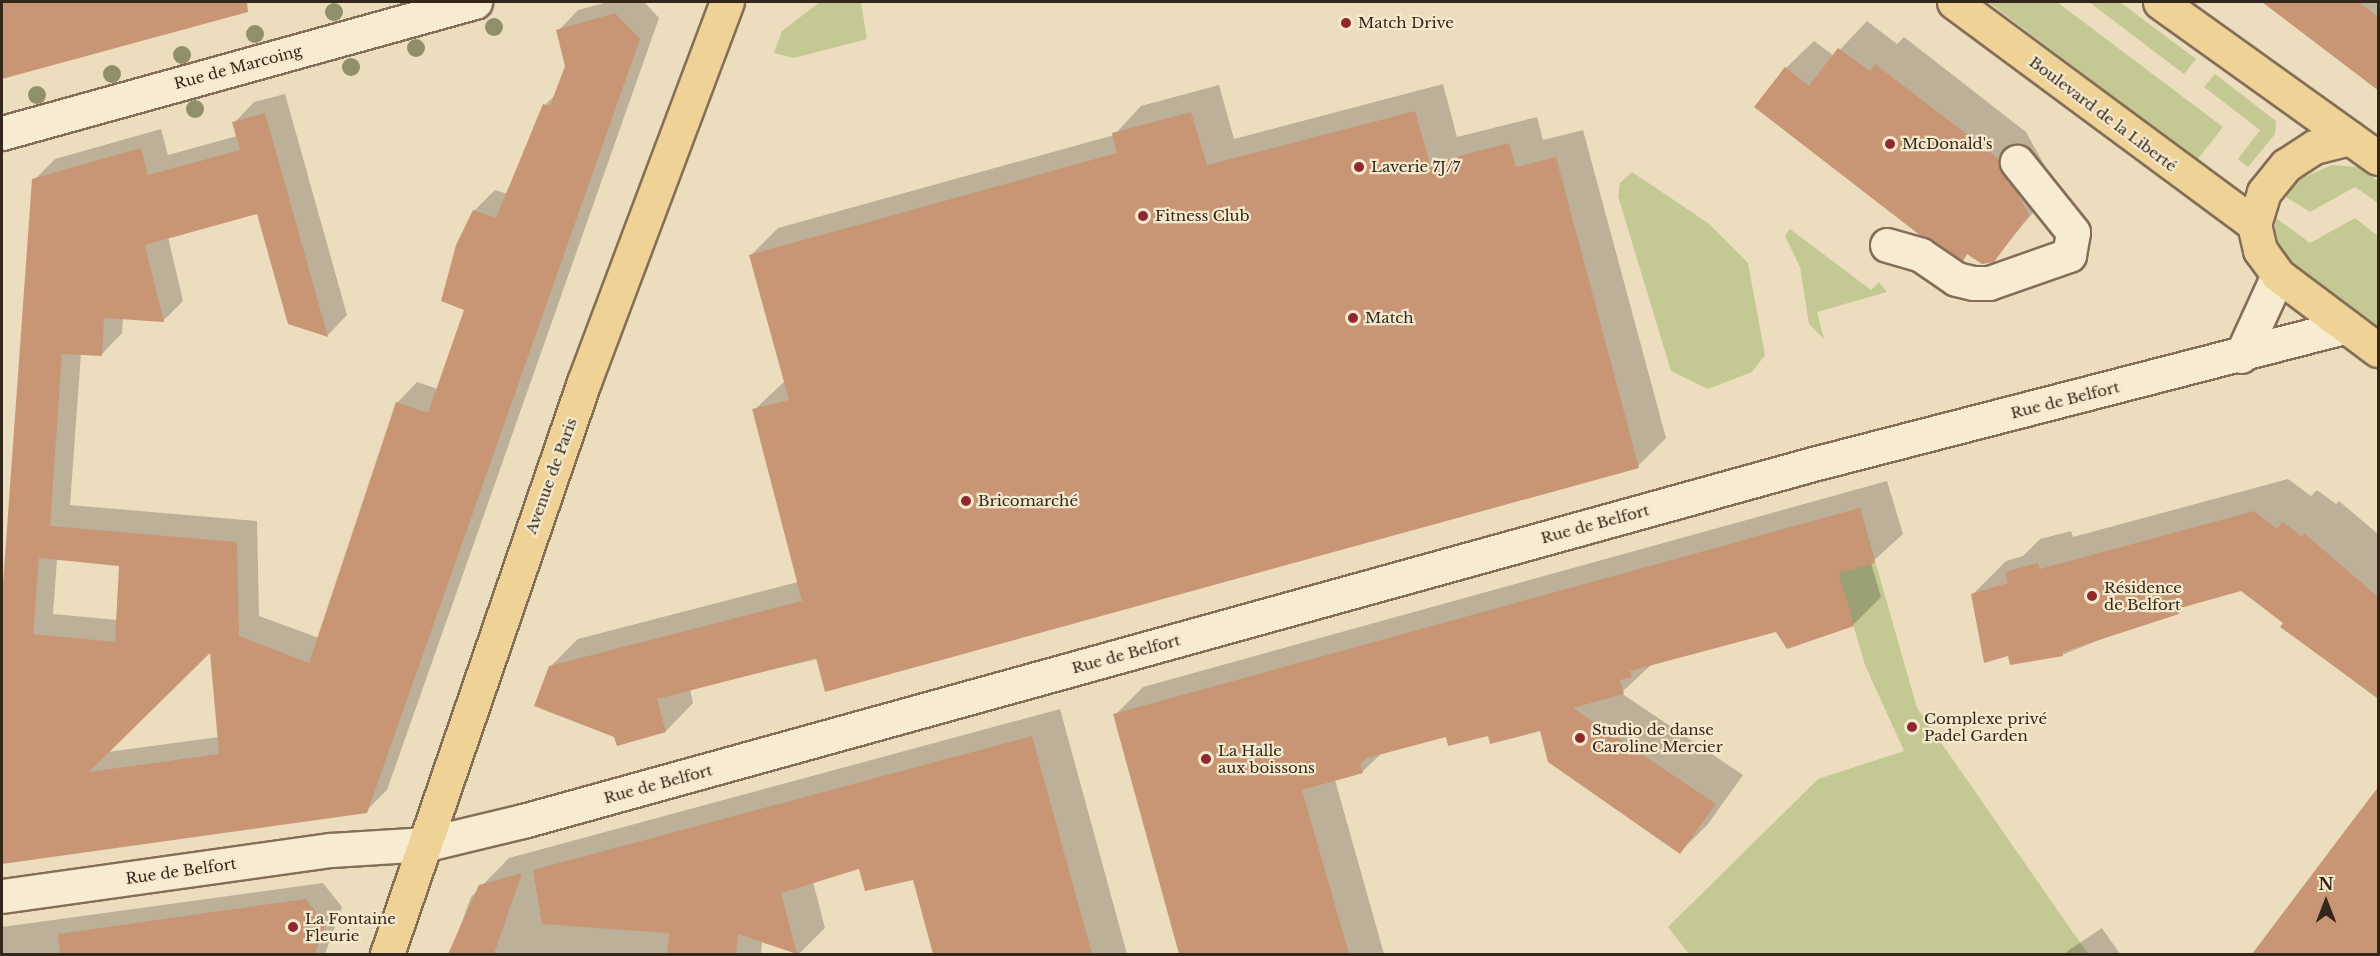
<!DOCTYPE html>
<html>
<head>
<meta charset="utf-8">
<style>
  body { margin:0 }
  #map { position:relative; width:2380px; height:956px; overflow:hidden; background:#ecddbe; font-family:"Libre Baskerville",serif }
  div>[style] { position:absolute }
  .green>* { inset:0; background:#c4c993 }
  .shadow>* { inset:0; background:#0003 }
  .building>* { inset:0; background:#c99675 }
  .roads { filter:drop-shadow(2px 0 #846e58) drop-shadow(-2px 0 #846e58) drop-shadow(0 2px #846e58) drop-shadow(0 -2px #846e58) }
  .minor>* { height:33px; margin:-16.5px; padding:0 16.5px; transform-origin:16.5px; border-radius:16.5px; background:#f7ebd1 }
  .major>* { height:33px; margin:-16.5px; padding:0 16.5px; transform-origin:16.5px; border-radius:16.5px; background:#efd296 }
  .trees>* { width:18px; height:18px; margin:-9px; border-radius:50%; background:#908f69 }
  .dots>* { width:16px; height:16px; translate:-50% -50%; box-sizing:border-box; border:3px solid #f4e8cd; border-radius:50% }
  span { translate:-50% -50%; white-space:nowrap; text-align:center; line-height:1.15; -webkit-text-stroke:4.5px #f4e8cd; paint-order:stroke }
  .poi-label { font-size:15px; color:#33271c }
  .left { translate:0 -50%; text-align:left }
  .street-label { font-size:15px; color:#33271c }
  .frame { position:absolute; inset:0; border:3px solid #33271c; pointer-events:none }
  .north { position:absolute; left:2296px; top:872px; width:60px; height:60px; -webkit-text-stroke:4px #f4e8cd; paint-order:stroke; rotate:0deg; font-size:16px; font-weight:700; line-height:24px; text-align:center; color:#33271c }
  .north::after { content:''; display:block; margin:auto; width:21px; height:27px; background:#33271c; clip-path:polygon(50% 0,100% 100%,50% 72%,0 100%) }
</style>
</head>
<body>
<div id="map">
  <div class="green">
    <i style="clip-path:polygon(820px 2px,861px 2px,867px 39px,794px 58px,774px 53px,782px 31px)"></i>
    <i style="clip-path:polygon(1988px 2px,2057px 2px,2223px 127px,2197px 160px)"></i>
    <i style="clip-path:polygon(2089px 2px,2120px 2px,2196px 59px,2184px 74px)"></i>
    <i style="clip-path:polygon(2215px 74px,2276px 121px,2275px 134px,2248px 167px,2238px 159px,2260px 130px,2204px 87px)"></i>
    <i style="clip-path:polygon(2332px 165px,2359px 167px,2378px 181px,2378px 203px,2355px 187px,2310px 212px,2286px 197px,2296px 181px)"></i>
    <i style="clip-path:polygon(1632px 172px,1708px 223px,1748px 263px,1765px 355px,1752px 372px,1708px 389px,1671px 371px,1618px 196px,1620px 183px)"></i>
    <i style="clip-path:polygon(2276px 218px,2310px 243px,2355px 218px,2378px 236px,2378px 332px,2286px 266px,2274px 234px)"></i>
    <i style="clip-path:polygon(1790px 229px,1871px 290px,1879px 282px,1887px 292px,1817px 312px,1824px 339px,1809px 324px,1800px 267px,1785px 236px)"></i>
    <i style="clip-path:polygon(1860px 508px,1917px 708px,2088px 954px,1689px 954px,1668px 927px,1818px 779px,1904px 751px,1865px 665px,1822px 519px)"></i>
  </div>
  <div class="shadow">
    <i style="clip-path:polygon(2px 2px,232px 2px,213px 20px,2px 77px)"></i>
    <i style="clip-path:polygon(evenodd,608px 2px,644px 2px,659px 18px,387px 790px,366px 811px,2px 863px,2px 614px,34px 180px,55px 159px,161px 129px,168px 155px,237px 136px,234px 123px,254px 102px,285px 94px,347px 315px,327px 336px,258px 212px,168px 237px,183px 301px,163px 321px,123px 318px,122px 333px,102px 354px,81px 353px,70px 505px,257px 521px,259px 616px,319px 638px,397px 403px,417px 382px,438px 389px,466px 309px,474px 211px,495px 190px,508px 194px,545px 105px,556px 94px,566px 66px,558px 31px,578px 10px,608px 2px,57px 559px,121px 565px,118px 620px,53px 614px,57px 559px,608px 2px,211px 650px,219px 737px,107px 752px,211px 650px)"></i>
    <i style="clip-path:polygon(2263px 2px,2378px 2px,2378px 90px)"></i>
    <i style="clip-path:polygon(1867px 21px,1897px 44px,1904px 37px,2026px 132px,2056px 186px,1993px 260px,1968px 253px,1962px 259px,1786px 68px,1814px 41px,1834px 56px)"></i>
    <i style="clip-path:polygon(1443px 84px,1457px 137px,1537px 117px,1543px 140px,1583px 130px,1666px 438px,1638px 466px,690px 689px,693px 703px,666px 731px,616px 736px,550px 667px,578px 639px,798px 582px,754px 410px,785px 381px,751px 255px,778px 228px,1114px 135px,1141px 106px,1219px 85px,1234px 139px)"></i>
    <i style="clip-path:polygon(2288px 479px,2311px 496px,2317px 490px,2336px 504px,2339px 501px,2378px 534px,2378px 699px,2282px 627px,2285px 623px,2241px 589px,2185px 605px,2062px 655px,2010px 654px,1973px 594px,2006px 561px,2023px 556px,2040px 539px,2071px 531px,2073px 537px)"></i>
    <i style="clip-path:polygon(1887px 481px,1903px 534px,1871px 563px,1881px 597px,1853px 625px,1777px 630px,1652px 664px,1621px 693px,1743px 775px,1708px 824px,1680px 852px,1541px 729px,1447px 735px,1382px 753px,1362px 772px,1335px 780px,1384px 954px,1180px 954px,1115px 715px,1143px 687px)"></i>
    <i style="clip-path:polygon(1060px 709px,1127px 954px,934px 954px,914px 878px,860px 867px,813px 882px,825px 928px,799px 954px,762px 942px,761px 954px,450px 954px,471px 897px,509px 858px)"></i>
    <i style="clip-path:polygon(2378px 789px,2378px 954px,2253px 954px)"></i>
    <i style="clip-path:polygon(323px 883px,342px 907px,325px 954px,2px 954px,2px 927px)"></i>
    <i style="clip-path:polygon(2102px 928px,2120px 954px,2065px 954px,2069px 950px)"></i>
  </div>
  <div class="building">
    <i style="clip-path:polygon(2px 2px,247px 2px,248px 12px,2px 79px)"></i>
    <i style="clip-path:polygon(2262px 2px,2359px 2px,2379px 18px,2379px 91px)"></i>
    <i style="clip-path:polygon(evenodd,615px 13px,640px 39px,367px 813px,2px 864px,2px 598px,32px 179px,141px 148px,148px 175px,193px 163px,240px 150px,232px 122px,265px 113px,328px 337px,288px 324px,257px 214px,145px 245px,164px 322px,104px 318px,102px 356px,62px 354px,50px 526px,237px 542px,239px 636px,309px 663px,396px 402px,428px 413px,464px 310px,441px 301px,456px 245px,473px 210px,496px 218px,543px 104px,550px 106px,565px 66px,556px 30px,615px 13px,39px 558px,119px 566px,115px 642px,33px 634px,39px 558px,615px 13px,210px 653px,219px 754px,89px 772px,210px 653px)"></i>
    <i style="clip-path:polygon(1838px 48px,1870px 71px,1875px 64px,1999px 159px,2029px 215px,1994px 262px,1982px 264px,1967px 254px,1963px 261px,1921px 236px,1754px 107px,1785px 67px,1809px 86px)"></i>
    <i style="clip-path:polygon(1415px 111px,1430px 164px,1509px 143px,1516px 167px,1556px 157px,1639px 468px,825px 692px,816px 658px,657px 699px,666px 732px,617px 746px,614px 737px,534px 706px,549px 666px,802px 601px,752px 409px,789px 400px,749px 255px,1117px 153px,1112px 133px,1191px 112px,1207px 165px)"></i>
    <i style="clip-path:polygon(1860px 508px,1875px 563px,1838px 573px,1854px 626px,1787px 649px,1776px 632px,1630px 671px,1632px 677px,1620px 680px,1624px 694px,1573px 708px,1716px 804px,1680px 854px,1548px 762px,1540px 731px,1490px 744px,1488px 736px,1448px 746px,1446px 737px,1367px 758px,1360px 764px,1363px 773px,1302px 790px,1349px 954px,1179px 954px,1113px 714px)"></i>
    <i style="clip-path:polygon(2254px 511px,2277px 529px,2283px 522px,2302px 537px,2304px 533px,2379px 598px,2379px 699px,2280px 627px,2283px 623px,2241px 591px,2177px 609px,2179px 614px,2062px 652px,2063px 656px,2010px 665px,2008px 656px,1984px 663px,1971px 594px,2008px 583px,2005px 572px,2038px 563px,2040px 569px)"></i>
    <i style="clip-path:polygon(1032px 736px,1092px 954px,933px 954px,913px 880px,865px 891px,859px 869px,781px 893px,797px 954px,738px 934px,736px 954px,667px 954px,669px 933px,542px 924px,533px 870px)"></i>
    <i style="clip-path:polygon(2379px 786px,2379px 954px,2252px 954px,2347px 828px)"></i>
    <i style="clip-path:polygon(522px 873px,494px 954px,448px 954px,479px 885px)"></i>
    <i style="clip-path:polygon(306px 899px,325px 925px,315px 954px,60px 954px,58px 934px)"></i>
  </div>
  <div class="roads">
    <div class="minor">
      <i style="left:2px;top:133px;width:491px;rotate:-15.5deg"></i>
      <i style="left:1887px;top:245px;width:35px;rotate:16deg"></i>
      <i style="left:1921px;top:255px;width:42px;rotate:34.4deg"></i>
      <i style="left:1956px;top:279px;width:18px;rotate:13deg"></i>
      <i style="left:1974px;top:283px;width:15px"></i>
      <i style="left:1989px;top:283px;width:85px;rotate:-19.3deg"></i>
      <i style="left:2069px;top:255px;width:23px;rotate:-80deg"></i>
      <i style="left:2073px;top:232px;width:90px;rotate:-128.7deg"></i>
      <i style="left:2241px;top:356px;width:89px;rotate:-65.4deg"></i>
      <i style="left:2px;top:896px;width:332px;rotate:-8deg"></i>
      <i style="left:331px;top:850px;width:96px;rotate:-3.6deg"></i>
      <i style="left:427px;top:844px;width:99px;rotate:-13.5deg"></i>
      <i style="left:523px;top:821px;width:1338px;rotate:-15.47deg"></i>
      <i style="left:1813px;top:464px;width:548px;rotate:-14.47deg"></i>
    </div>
    <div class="major">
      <i style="left:1954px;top:2px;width:373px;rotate:36.5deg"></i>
      <i style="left:2160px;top:2px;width:268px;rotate:35.6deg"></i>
      <i style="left:2350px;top:138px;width:37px;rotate:166deg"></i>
      <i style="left:2314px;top:147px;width:33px;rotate:147deg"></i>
      <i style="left:2286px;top:165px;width:35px;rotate:129deg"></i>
      <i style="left:2264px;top:192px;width:34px;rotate:107deg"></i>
      <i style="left:2254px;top:224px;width:27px;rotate:77deg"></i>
      <i style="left:2260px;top:250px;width:31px;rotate:54deg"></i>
      <i style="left:2278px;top:275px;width:125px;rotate:36.9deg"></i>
      <i style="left:387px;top:954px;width:605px;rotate:-71deg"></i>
      <i style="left:584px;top:382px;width:406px;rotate:-69.4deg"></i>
    </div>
  </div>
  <div class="trees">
    <i style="left:334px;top:12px"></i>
    <i style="left:494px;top:27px"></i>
    <i style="left:255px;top:34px"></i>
    <i style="left:416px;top:48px"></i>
    <i style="left:182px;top:55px"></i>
    <i style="left:351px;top:67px"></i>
    <i style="left:112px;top:74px"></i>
    <i style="left:37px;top:95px"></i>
    <i style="left:195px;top:109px"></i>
  </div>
  <div class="dots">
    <i style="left:1346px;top:23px;background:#91292c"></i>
    <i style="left:1890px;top:144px;background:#91292c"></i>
    <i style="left:1359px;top:167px;background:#91292c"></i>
    <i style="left:1143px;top:216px;background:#91292c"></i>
    <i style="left:1353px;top:318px;background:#91292c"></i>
    <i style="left:966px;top:501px;background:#91292c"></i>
    <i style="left:2092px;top:596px;background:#91292c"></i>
    <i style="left:1912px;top:727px;background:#91292c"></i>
    <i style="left:1580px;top:738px;background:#91292c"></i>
    <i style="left:1206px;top:759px;background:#91292c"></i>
    <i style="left:293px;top:927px;background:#91292c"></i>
  </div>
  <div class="poi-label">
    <span class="left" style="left:1358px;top:23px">Match Drive</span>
    <span class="left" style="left:1902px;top:144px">McDonald's</span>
    <span class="left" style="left:1371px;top:167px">Laverie 7J/7</span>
    <span class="left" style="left:1155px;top:216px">Fitness Club</span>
    <span class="left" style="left:1365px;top:318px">Match</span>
    <span class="left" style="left:978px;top:501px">Bricomarché</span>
    <span class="left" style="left:2104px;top:596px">Résidence<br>de Belfort</span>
    <span class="left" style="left:1924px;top:727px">Complexe privé<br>Padel Garden</span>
    <span class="left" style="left:1592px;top:738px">Studio de danse<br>Caroline Mercier</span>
    <span class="left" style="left:1218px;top:759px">La Halle<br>aux boissons</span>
    <span class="left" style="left:305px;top:927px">La Fontaine<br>Fleurie</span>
  </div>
  <div class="street-label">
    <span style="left:238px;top:67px;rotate:-15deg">Rue de Marcoing</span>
    <span style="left:2103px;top:114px;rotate:37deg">Boulevard de la Liberté</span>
    <span style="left:2065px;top:400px;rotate:-14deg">Rue de Belfort</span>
    <span style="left:551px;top:476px;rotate:-70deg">Avenue de Paris</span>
    <span style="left:1595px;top:524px;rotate:-15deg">Rue de Belfort</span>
    <span style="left:1126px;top:654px;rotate:-15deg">Rue de Belfort</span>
    <span style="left:658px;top:784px;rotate:-15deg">Rue de Belfort</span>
    <span style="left:181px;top:871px;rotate:-8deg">Rue de Belfort</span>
  </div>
  <div class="frame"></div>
  <div class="north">N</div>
</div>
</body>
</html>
